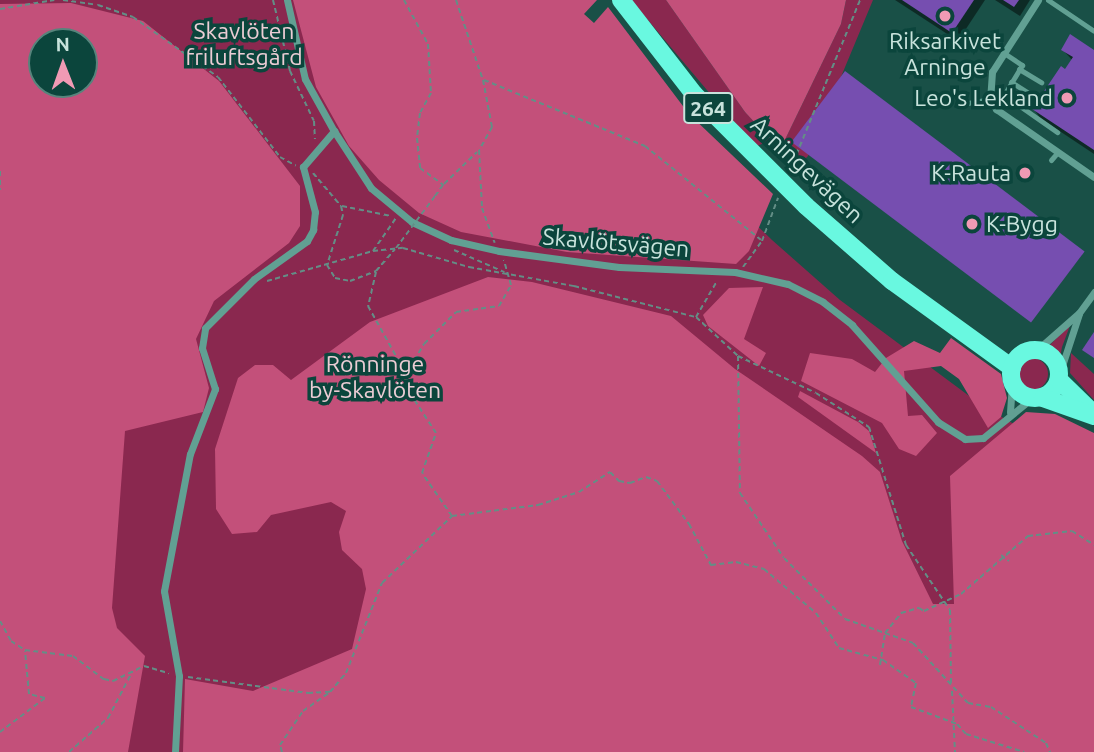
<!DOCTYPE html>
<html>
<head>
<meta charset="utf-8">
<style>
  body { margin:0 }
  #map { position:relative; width:1094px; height:752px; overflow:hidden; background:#195047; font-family:Ubuntu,sans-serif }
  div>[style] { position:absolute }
  .green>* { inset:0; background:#8a284f }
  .round { border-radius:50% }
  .forest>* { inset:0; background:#c3507a }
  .shadow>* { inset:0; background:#0007 }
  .building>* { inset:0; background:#764eb0; transform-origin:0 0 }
  .path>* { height:2px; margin-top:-1px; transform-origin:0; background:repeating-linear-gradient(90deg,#638e86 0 5px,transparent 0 8.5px) }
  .service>* { height:5px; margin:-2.5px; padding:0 2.5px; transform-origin:2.5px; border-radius:2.5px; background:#61a093 }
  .minor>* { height:7px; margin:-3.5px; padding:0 3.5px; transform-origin:3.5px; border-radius:3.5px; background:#61a093 }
  .primary>* { height:18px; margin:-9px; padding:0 9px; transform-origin:9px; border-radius:9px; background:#69f8e0 }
  .primary>.ring { margin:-9px; padding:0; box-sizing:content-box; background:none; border:18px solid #69f8e0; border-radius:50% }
  .path-bridge>* { height:2px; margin-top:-1px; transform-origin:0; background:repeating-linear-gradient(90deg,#638e86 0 5px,transparent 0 8.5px) }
  .dots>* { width:19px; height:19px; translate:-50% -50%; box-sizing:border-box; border:4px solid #0b453c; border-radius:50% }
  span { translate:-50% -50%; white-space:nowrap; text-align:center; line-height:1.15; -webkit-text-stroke:7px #0b453c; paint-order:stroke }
  .shield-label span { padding:2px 5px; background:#0b453c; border:2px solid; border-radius:5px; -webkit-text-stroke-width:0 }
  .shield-label { font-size:21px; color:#c8e3dc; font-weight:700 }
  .park-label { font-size:23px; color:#eccdd5 }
  .poi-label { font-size:23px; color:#c8e3dc }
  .right { translate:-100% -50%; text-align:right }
  .left { translate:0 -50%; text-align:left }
  .street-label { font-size:23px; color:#c8e3dc }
  .north { position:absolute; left:28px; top:28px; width:70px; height:70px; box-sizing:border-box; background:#0b453c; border:2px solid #57847c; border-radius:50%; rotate:359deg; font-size:19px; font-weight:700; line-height:28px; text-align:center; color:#c8e3dc }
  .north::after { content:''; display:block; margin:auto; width:24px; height:32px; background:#f09ab4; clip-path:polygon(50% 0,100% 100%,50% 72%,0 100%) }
</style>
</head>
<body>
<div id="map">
  <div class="green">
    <i style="clip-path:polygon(evenodd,0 0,562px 0,639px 111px,772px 240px,840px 300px,984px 407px,1094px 469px,1094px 752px,0 752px,0 0,42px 42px,84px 42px,84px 84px,42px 84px,42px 42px)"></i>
    <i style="clip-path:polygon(631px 0,666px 0,745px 112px,771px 140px,755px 147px)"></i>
    <i style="clip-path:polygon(846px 0,873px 0,808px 156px,796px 168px,780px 150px,841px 24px)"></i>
    <i style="clip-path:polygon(1071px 323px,1062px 347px,1060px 358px,1049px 346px)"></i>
    <i style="clip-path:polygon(1071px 353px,1094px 374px,1094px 400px,1070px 373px)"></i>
    <i class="round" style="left:1016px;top:358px;width:32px;height:32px"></i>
  </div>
  <div class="forest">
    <i style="clip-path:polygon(293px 0,597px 0,584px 14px,594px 23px,608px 7px,689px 114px,773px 194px,749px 251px,736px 264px,567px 252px,461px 232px,419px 213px,379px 180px,349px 146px,316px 87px)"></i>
    <i style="clip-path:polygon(666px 0,846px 0,841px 24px,780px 150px,745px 112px)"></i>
    <i style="clip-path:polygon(evenodd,71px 3px,143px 21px,219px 81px,300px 186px,300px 226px,289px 243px,214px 301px,196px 339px,209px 388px,203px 412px,125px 431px,112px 608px,117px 628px,145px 656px,128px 752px,0 752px,0 4px,71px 3px,42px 42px,84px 42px,84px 84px,42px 84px,42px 42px)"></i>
    <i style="clip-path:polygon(488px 277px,532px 282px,671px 316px,735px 369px,862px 456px,880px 472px,902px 541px,933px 604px,954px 604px,950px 476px,1026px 412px,1055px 414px,1094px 433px,1094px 752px,183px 752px,185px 679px,253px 691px,352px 649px,366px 589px,362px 569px,342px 550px,339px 532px,346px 511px,331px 502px,271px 515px,257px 532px,232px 534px,216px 509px,215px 449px,238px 378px,255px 365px,273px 365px,291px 380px,370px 322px)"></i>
    <i style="clip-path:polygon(763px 287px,744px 339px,766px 353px,759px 366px,708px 326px,703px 315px,729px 288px)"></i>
    <i style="clip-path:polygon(951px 338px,1001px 374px,1007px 398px,1001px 417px,988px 428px,959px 379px,941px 366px,904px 371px,908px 416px,922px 415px,937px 433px,916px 456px,899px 449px,882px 423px,801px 381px,810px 353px,852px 359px,875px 372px,886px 358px,914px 341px,940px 353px)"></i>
    <i style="clip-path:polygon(800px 391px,858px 422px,869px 431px,876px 453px,798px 397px)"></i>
  </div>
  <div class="shadow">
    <i style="clip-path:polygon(895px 0,985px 0,958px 41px)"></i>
    <i style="clip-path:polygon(995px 0,1030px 0,1020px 16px)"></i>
    <i style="clip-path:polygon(1063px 50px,1094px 52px,1094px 154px,1040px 118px,1034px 109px,1070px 74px,1073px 61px)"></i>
    <i style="clip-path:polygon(817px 156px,1081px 254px,1082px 255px,1031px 320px)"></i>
  </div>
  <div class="building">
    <i style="clip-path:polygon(902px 0,974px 0,952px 33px)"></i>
    <i style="clip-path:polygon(1003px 0,1019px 0,1014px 7px)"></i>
    <i style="clip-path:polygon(1070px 34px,1094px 50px,1094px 150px,1032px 109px,1061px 66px,1065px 69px,1073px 57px,1061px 50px)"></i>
    <i style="left:845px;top:71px;width:300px;height:89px;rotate:37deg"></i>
    <i style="clip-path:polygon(1094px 332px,1094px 358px,1082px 350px)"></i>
  </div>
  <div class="path">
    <i style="left:63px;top:0;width:35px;rotate:8deg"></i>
    <i style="left:98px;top:5px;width:37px;rotate:19deg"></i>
    <i style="left:133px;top:17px;width:104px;rotate:35.2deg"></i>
    <i style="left:218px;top:77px;width:101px;rotate:52.2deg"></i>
    <i style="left:280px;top:157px;width:18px;rotate:29deg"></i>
    <i style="left:273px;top:0;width:73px;rotate:76.5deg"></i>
    <i style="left:290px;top:71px;width:55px;rotate:64.4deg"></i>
    <i style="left:314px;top:121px;width:18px;rotate:87deg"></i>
    <i style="left:404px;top:0;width:50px;rotate:61.4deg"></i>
    <i style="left:428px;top:44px;width:49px;rotate:86.5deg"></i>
    <i style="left:431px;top:93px;width:23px;rotate:119deg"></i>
    <i style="left:420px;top:113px;width:25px;rotate:97deg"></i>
    <i style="left:417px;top:138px;width:30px;rotate:84deg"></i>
    <i style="left:420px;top:168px;width:29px;rotate:36deg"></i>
    <i style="left:443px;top:185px;width:14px;rotate:126deg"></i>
    <i style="left:456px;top:0;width:84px;rotate:71.4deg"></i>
    <i style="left:483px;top:80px;width:48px;rotate:79.2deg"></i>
    <i style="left:492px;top:127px;width:26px;rotate:119deg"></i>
    <i style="left:479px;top:150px;width:58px;rotate:87deg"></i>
    <i style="left:482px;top:208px;width:37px;rotate:70deg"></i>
    <i style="left:0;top:9px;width:55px;rotate:-9.5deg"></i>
    <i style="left:484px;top:80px;width:174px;rotate:22.3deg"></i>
    <i style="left:645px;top:146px;width:149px;rotate:39deg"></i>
    <i style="left:790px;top:170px;width:184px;rotate:-67.6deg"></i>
    <i style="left:0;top:171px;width:19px;rotate:90deg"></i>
    <i style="left:313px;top:173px;width:43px;rotate:49.7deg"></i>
    <i style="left:341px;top:206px;width:9px;rotate:77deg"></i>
    <i style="left:343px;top:215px;width:52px;rotate:107.7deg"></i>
    <i style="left:327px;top:265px;width:15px;rotate:58deg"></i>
    <i style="left:335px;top:278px;width:15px;rotate:11deg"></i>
    <i style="left:350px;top:281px;width:28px;rotate:-21deg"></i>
    <i style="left:376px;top:271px;width:29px;rotate:-49deg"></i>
    <i style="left:444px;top:184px;width:46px;rotate:-44.1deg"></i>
    <i style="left:342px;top:206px;width:50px;rotate:11.5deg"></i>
    <i style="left:454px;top:250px;width:55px;rotate:23.7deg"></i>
    <i style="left:373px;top:251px;width:40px;rotate:-55.1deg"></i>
    <i style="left:743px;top:267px;width:32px;rotate:-54deg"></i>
    <i style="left:762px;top:241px;width:46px;rotate:-69.6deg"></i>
    <i style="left:376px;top:272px;width:35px;rotate:103deg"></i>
    <i style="left:368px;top:306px;width:78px;rotate:60.8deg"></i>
    <i style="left:267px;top:281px;width:110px;rotate:-15.8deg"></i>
    <i style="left:373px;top:251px;width:30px;rotate:-6deg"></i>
    <i style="left:403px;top:248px;width:69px;rotate:16.1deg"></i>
    <i style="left:469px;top:267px;width:107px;rotate:10.3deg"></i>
    <i style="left:574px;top:286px;width:126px;rotate:14.3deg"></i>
    <i style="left:696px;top:317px;width:42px;rotate:-59.7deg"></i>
    <i style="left:696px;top:317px;width:57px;rotate:42.9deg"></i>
    <i style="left:738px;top:356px;width:86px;rotate:25.4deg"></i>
    <i style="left:816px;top:393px;width:63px;rotate:32.7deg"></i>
    <i style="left:869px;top:427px;width:124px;rotate:72.6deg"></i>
    <i style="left:906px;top:545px;width:78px;rotate:55.9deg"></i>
    <i style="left:950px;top:610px;width:75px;rotate:89.2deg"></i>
    <i style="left:738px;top:356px;width:137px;rotate:89.2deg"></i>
    <i style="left:740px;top:493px;width:78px;rotate:55.9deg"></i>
    <i style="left:784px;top:558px;width:86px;rotate:45deg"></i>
    <i style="left:845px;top:619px;width:72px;rotate:19.4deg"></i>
    <i style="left:913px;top:643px;width:81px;rotate:47.5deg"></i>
    <i style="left:968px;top:703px;width:23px;rotate:10deg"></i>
    <i style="left:991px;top:707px;width:66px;rotate:33.2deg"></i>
    <i style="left:1046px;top:743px;width:10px;rotate:66deg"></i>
    <i style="left:452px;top:516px;width:87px;rotate:-7.3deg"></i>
    <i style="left:538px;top:505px;width:43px;rotate:-17.6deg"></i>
    <i style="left:579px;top:492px;width:37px;rotate:-33deg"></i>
    <i style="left:610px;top:472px;width:13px;rotate:45deg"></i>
    <i style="left:619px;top:481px;width:11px;rotate:10deg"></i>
    <i style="left:630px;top:483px;width:17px;rotate:-21deg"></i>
    <i style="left:646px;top:477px;width:12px;rotate:20deg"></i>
    <i style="left:657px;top:481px;width:54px;rotate:53.3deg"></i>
    <i style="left:689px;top:524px;width:47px;rotate:61.8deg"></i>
    <i style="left:711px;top:565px;width:25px;rotate:-7deg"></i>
    <i style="left:736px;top:562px;width:29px;rotate:14deg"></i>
    <i style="left:764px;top:569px;width:68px;rotate:40.2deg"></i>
    <i style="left:816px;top:613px;width:42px;rotate:56.7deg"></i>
    <i style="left:839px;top:648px;width:46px;rotate:15.3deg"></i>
    <i style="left:883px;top:660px;width:40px;rotate:34.9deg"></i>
    <i style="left:916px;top:683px;width:25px;rotate:102deg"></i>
    <i style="left:911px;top:707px;width:49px;rotate:20.3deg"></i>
    <i style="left:957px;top:724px;width:13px;rotate:48deg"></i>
    <i style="left:966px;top:734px;width:61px;rotate:17.2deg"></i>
    <i style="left:1001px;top:555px;width:10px;rotate:37deg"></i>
    <i style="left:0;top:621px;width:23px;rotate:61deg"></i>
    <i style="left:11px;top:641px;width:17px;rotate:33deg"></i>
    <i style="left:25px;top:650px;width:48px;rotate:7.1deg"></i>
    <i style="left:73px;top:656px;width:39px;rotate:37deg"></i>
    <i style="left:104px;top:679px;width:9px;rotate:13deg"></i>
    <i style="left:113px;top:681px;width:34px;rotate:-26deg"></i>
    <i style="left:144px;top:666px;width:26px;rotate:16deg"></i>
    <i style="left:880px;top:665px;width:32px;rotate:-81deg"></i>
    <i style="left:885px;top:633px;width:26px;rotate:-51deg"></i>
    <i style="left:901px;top:613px;width:19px;rotate:-16deg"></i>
    <i style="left:919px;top:608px;width:6px;rotate:31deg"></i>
    <i style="left:924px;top:611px;width:41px;rotate:-24.7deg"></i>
    <i style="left:961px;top:594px;width:89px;rotate:-40.9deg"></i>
    <i style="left:1028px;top:536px;width:44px;rotate:-6.5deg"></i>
    <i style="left:1072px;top:531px;width:26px;rotate:32deg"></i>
    <i style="left:188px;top:677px;width:121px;rotate:7.6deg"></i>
    <i style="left:308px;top:693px;width:22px;rotate:-3deg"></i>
    <i style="left:330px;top:692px;width:25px;rotate:-50deg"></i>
    <i style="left:346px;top:673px;width:97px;rotate:-68.2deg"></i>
    <i style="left:382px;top:583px;width:97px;rotate:-43.7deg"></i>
    <i style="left:452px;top:516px;width:52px;rotate:-124.9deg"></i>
    <i style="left:422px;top:473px;width:42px;rotate:-70.7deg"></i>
    <i style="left:436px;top:433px;width:44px;rotate:-123deg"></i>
    <i style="left:412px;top:396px;width:22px;rotate:-106deg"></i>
    <i style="left:406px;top:375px;width:36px;rotate:-60deg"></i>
    <i style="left:424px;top:344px;width:45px;rotate:-45deg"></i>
    <i style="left:456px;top:312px;width:43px;rotate:-7.9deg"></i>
    <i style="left:499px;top:306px;width:24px;rotate:-60deg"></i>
    <i style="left:511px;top:285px;width:26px;rotate:-106deg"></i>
    <i style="left:952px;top:691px;width:61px;rotate:87.2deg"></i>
    <i style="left:0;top:732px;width:56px;rotate:-37.1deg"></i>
    <i style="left:45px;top:698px;width:16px;rotate:-166deg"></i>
    <i style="left:29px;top:694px;width:43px;rotate:-95.3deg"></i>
    <i style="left:69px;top:752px;width:52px;rotate:-41.1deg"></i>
    <i style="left:108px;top:718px;width:52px;rotate:-62.4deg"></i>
    <i style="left:282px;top:752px;width:7px;rotate:-106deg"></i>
    <i style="left:280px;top:745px;width:41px;rotate:-55.9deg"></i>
    <i style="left:303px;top:711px;width:32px;rotate:-35deg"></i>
  </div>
  <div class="service">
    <i style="left:1048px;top:0;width:55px;rotate:34deg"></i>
    <i style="left:1004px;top:53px;width:22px;rotate:34deg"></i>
    <i style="left:1022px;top:65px;width:35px;rotate:121deg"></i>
    <i style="left:1004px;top:95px;width:65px;rotate:34.9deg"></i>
    <i style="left:1019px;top:69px;width:26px;rotate:31deg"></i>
    <i style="left:1011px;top:82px;width:25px;rotate:32deg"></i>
    <i style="left:962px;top:104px;width:28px;rotate:-10deg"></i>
    <i style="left:1051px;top:160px;width:11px;rotate:-49deg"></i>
  </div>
  <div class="minor">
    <i style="left:287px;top:0;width:81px;rotate:77.2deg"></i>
    <i style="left:305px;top:79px;width:60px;rotate:60.9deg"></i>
    <i style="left:334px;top:131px;width:68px;rotate:57deg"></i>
    <i style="left:371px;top:188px;width:53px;rotate:39.7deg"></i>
    <i style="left:412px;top:222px;width:43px;rotate:24.8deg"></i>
    <i style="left:451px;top:240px;width:49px;rotate:12.9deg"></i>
    <i style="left:499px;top:251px;width:121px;rotate:7.6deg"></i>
    <i style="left:619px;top:267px;width:116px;rotate:2.5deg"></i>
    <i style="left:735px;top:272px;width:54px;rotate:12.8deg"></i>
    <i style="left:788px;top:284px;width:39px;rotate:27deg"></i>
    <i style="left:823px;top:302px;width:37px;rotate:38deg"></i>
    <i style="left:852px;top:325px;width:130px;rotate:48.4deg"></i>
    <i style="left:938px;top:422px;width:32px;rotate:32deg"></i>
    <i style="left:965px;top:439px;width:18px;rotate:-3deg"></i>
    <i style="left:983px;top:438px;width:62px;rotate:-39.1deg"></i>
    <i style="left:1038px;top:0;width:85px;rotate:122.6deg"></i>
    <i style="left:992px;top:72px;width:27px;rotate:94deg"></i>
    <i style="left:990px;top:99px;width:12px;rotate:59deg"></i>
    <i style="left:996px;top:109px;width:119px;rotate:34.8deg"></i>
    <i style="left:1037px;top:350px;width:56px;rotate:-41.4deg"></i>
    <i style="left:1079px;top:313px;width:26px;rotate:-54deg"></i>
    <i style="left:1060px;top:372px;width:61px;rotate:-71.9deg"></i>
    <i style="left:1010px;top:412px;width:30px;rotate:-86deg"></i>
    <i style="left:175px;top:752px;width:76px;rotate:-87deg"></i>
    <i style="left:179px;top:676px;width:86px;rotate:-100deg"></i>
    <i style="left:164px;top:591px;width:139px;rotate:-79.3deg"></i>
    <i style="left:190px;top:454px;width:70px;rotate:-69deg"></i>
    <i style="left:215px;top:389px;width:43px;rotate:-107.6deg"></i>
    <i style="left:202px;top:348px;width:20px;rotate:-81deg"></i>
    <i style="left:205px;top:328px;width:69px;rotate:-45deg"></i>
    <i style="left:254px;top:279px;width:65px;rotate:-35.6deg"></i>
    <i style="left:307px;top:241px;width:13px;rotate:-61deg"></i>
    <i style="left:313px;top:230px;width:18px;rotate:-84deg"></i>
    <i style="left:315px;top:212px;width:47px;rotate:-104.9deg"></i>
    <i style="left:303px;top:167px;width:48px;rotate:-49.3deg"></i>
  </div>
  <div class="primary">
    <i style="left:621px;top:0;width:119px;rotate:52.2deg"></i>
    <i style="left:694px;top:94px;width:158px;rotate:45deg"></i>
    <i style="left:806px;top:206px;width:114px;rotate:41.1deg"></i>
    <i style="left:892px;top:281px;width:148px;rotate:35.9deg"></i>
    <i class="ring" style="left:1011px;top:350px;width:30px;height:30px"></i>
    <i style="left:1059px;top:380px;width:46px;rotate:44.1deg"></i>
    <i style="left:1043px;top:398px;width:54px;rotate:19.4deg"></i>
  </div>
  <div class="path-bridge">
    <i style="left:396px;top:248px;width:65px;rotate:-53.1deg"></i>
  </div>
  <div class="dots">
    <i style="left:945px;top:16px;background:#f09ab4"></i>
    <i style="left:1067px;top:98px;background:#f09ab4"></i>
    <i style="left:1025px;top:173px;background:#f09ab4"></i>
    <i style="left:972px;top:224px;background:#f09ab4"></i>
  </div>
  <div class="shield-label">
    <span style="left:708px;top:108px">264</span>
  </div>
  <div class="park-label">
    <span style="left:244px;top:44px">Skavlöten<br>friluftsgård</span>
    <span style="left:375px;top:377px">Rönninge<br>by-Skavlöten</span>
  </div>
  <div class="poi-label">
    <span style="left:945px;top:54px">Riksarkivet<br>Arninge</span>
    <span class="right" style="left:1053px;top:98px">Leo's Lekland</span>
    <span class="right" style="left:1011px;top:173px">K-Rauta</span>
    <span class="left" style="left:986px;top:224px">K-Bygg</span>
  </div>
  <div class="street-label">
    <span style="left:807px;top:170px;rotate:43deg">Arningevägen</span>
    <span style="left:616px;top:243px;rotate:5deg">Skavlötsvägen</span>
  </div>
  <div class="north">N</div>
</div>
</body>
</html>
